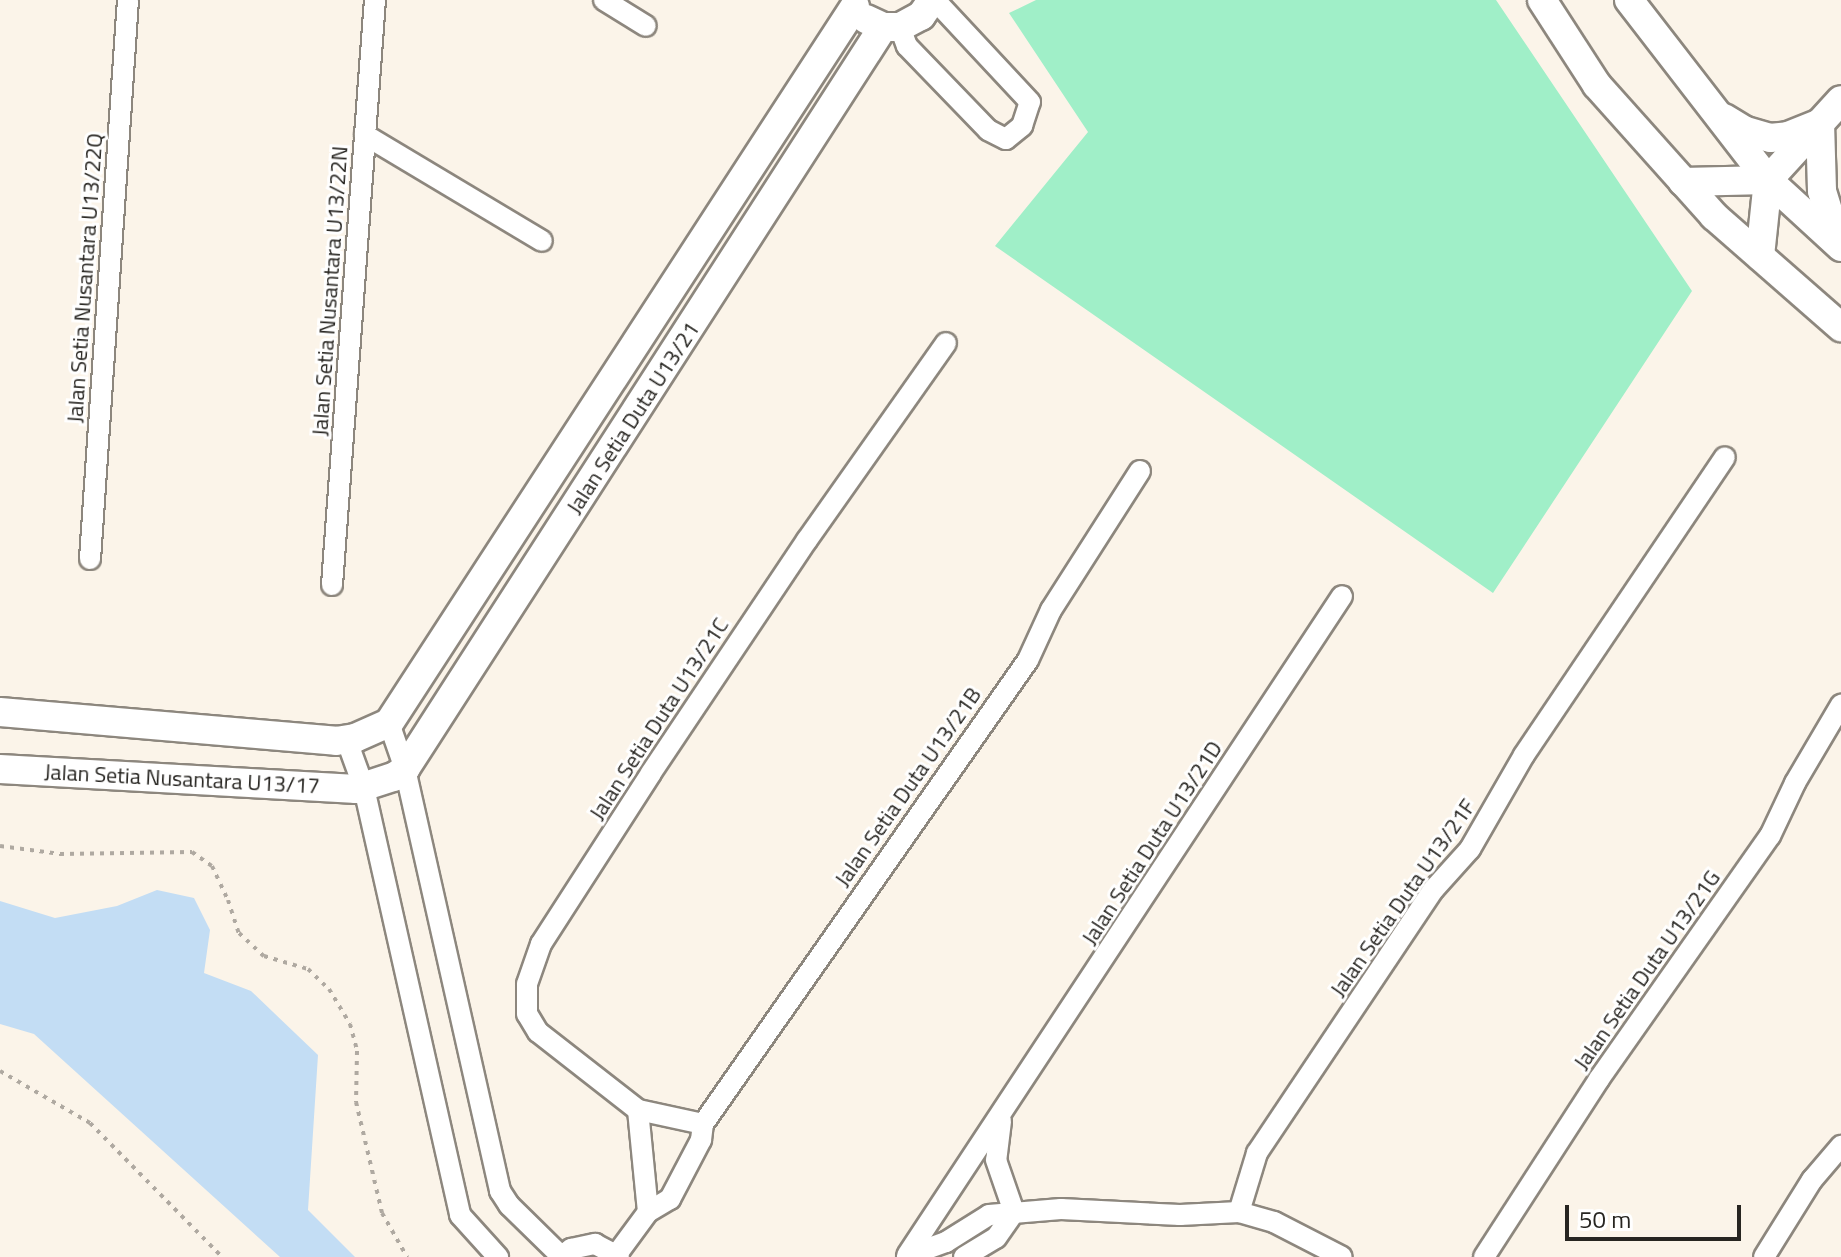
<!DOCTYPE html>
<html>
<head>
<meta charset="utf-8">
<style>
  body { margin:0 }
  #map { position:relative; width:1841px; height:1257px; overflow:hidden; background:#fbf4e9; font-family:"Titillium Web",sans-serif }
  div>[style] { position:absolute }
  .green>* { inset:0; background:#a0efc8 }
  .water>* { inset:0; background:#c3ddf4 }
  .path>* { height:4px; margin-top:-2px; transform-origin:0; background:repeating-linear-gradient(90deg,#afa9a1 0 4px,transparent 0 10px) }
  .roads { filter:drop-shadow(2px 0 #8d877e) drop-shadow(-2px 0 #8d877e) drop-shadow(0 2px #8d877e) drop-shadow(0 -2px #8d877e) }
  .street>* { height:20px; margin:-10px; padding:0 10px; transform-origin:10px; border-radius:10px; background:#fff }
  .secondary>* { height:28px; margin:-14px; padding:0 14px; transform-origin:14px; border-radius:14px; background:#fff }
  span { translate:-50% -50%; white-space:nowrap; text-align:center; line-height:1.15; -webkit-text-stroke:6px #fff; paint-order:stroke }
  .street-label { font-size:22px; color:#272521 }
  .scale { position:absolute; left:1565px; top:1205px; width:176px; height:36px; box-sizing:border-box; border:4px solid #272521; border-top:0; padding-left:10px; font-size:24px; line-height:28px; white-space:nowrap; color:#272521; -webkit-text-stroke:6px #fff; paint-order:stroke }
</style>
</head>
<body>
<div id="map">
  <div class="green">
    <i style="clip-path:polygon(1036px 0,1496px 0,1692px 291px,1493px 593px,995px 246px,1088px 132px,1009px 13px)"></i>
  </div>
  <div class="water">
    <i style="clip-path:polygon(157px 890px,194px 898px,210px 930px,204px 973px,251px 991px,318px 1055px,308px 1210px,355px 1257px,280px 1257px,34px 1034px,0 1024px,0 901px,55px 918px,117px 906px)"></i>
  </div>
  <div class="path">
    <i style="left:0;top:846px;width:61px;rotate:7.6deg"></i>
    <i style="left:60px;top:854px;width:132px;rotate:-0.9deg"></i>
    <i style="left:192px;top:852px;width:24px;rotate:35deg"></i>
    <i style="left:212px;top:866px;width:38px;rotate:65deg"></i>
    <i style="left:228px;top:900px;width:35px;rotate:72deg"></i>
    <i style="left:239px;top:933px;width:34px;rotate:43deg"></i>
    <i style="left:264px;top:956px;width:46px;rotate:16.5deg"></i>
    <i style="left:308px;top:969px;width:29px;rotate:44deg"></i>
    <i style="left:329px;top:989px;width:41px;rotate:59deg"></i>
    <i style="left:350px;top:1024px;width:28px;rotate:75deg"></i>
    <i style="left:357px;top:1051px;width:51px;rotate:91.1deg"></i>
    <i style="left:356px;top:1102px;width:114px;rotate:76.8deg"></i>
    <i style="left:382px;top:1213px;width:51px;rotate:60.4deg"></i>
    <i style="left:0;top:1071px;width:104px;rotate:30deg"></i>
    <i style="left:90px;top:1123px;width:188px;rotate:45.4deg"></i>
  </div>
  <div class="roads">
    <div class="street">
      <i style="left:604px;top:0;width:49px;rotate:31.8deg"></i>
      <i style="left:900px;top:27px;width:20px;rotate:70deg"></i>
      <i style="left:907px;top:46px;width:117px;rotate:46deg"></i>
      <i style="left:988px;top:130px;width:20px;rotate:27deg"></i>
      <i style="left:1006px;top:139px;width:21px;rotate:-39deg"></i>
      <i style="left:1022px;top:126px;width:25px;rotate:-72deg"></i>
      <i style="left:1030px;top:102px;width:139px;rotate:-133deg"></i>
      <i style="left:365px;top:135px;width:206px;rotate:30.9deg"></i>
      <i style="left:90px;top:559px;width:560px;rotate:-86.11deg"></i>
      <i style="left:332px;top:585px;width:587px;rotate:-85.8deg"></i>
      <i style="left:389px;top:723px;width:49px;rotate:70.8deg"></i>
      <i style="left:405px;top:769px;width:433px;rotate:77.3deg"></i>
      <i style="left:500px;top:1191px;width:17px;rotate:57deg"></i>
      <i style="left:509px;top:1205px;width:73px;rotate:44.4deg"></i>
      <i style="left:347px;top:741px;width:50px;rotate:70.1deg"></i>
      <i style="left:364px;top:788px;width:438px;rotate:77.3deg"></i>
      <i style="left:460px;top:1215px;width:57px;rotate:47.9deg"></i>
      <i style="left:638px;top:1110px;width:102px;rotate:84.4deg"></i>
      <i style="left:1001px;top:1121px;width:39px;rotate:97deg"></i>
      <i style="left:996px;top:1160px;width:55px;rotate:70.9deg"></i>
      <i style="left:703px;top:1124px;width:66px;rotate:-167.8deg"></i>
      <i style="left:638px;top:1110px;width:127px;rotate:-142deg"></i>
      <i style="left:538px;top:1032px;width:21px;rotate:-121deg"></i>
      <i style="left:527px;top:1014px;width:30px;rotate:-90deg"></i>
      <i style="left:527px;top:984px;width:42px;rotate:-70.7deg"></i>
      <i style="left:541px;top:944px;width:203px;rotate:-57.2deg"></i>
      <i style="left:651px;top:773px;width:280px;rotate:-56.2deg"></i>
      <i style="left:807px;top:540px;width:241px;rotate:-54.8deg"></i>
      <i style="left:1239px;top:1212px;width:62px;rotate:-73deg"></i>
      <i style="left:1257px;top:1153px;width:318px;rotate:-56.2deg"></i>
      <i style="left:1434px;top:889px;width:54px;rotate:-48deg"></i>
      <i style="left:1470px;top:849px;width:108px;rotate:-60.1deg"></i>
      <i style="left:1524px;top:755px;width:359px;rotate:-56deg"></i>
      <i style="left:617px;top:1254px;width:52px;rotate:-53.6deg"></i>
      <i style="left:648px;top:1212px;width:26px;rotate:-31deg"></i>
      <i style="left:670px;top:1199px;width:67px;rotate:-62.3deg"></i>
      <i style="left:701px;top:1140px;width:16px;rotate:-83deg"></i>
      <i style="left:703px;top:1124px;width:566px;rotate:-54.99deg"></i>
      <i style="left:1028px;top:660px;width:55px;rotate:-65.3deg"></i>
      <i style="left:1051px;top:610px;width:165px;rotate:-57.4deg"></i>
      <i style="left:908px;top:1254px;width:788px;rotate:-56.59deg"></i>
      <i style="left:907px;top:1256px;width:41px;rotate:-19.7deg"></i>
      <i style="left:946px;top:1242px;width:51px;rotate:-32.1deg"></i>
      <i style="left:989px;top:1215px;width:72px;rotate:-4.8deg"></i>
      <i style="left:1061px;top:1209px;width:119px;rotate:2.9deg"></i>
      <i style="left:1180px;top:1215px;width:59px;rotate:-2.9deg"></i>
      <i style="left:1239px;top:1212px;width:36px;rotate:16deg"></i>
      <i style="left:1274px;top:1222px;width:76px;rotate:27.2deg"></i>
      <i style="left:560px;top:1257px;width:14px;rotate:-36deg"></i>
      <i style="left:571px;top:1249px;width:25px;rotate:-12deg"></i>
      <i style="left:595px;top:1244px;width:27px;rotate:28deg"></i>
      <i style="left:964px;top:1257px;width:37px;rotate:-31deg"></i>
      <i style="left:996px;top:1238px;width:32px;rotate:-55deg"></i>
      <i style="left:1484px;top:1257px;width:212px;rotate:-57.1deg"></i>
      <i style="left:1599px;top:1079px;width:297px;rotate:-54.9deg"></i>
      <i style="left:1770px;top:836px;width:59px;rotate:-64.7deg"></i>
      <i style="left:1795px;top:783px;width:91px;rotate:-59.5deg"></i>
      <i style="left:1764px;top:1257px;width:91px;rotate:-58.1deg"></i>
      <i style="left:1812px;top:1180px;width:45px;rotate:-49.5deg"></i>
    </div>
    <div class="secondary">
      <i style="left:1542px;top:0;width:101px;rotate:57.1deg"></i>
      <i style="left:1597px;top:85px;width:176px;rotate:48.2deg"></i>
      <i style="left:1714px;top:216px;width:169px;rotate:41.2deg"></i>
      <i style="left:1629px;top:0;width:227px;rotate:52.3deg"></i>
      <i style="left:1768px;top:180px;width:99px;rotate:42.5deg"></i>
      <i style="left:866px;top:19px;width:19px;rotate:25deg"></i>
      <i style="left:883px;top:27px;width:17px"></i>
      <i style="left:900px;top:27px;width:24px;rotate:-28deg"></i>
      <i style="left:921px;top:16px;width:19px;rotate:-55deg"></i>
      <i style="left:1724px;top:118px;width:26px;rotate:31deg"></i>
      <i style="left:1746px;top:131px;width:25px;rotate:16deg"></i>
      <i style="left:1770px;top:138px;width:18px;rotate:-6deg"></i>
      <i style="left:1788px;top:136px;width:35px;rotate:-22deg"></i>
      <i style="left:1820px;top:123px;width:68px;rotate:88.3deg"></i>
      <i style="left:1822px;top:191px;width:54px;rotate:72.9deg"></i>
      <i style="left:1768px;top:180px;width:108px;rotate:-47.6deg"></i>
      <i style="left:1683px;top:182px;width:85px;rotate:-1.3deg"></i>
      <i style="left:1760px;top:256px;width:76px;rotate:-84deg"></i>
      <i style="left:0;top:712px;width:337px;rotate:4.9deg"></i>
      <i style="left:336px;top:741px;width:19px;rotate:-9deg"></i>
      <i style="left:355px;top:738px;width:37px;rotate:-24deg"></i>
      <i style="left:389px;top:723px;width:855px;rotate:-56.98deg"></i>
      <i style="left:0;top:769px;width:357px;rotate:3.2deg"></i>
      <i style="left:356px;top:789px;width:40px;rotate:-18deg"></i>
      <i style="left:394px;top:777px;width:14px;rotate:-36deg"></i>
      <i style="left:405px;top:769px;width:883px;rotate:-57.21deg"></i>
    </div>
  </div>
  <div class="street-label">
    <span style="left:85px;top:278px;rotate:-86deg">Jalan Setia Nusantara U13/22Q</span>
    <span style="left:330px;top:291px;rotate:-86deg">Jalan Setia Nusantara U13/22N</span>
    <span style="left:633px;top:418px;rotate:-57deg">Jalan Setia Duta U13/21</span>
    <span style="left:659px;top:719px;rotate:-57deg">Jalan Setia Duta U13/21C</span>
    <span style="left:182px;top:779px;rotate:3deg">Jalan Setia Nusantara U13/17</span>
    <span style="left:908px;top:787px;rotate:-55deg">Jalan Setia Duta U13/21B</span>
    <span style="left:1152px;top:843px;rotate:-57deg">Jalan Setia Duta U13/21D</span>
    <span style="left:1403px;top:898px;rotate:-55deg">Jalan Setia Duta U13/21F</span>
    <span style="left:1647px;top:970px;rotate:-55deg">Jalan Setia Duta U13/21G</span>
  </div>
  <div class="scale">50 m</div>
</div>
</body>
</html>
